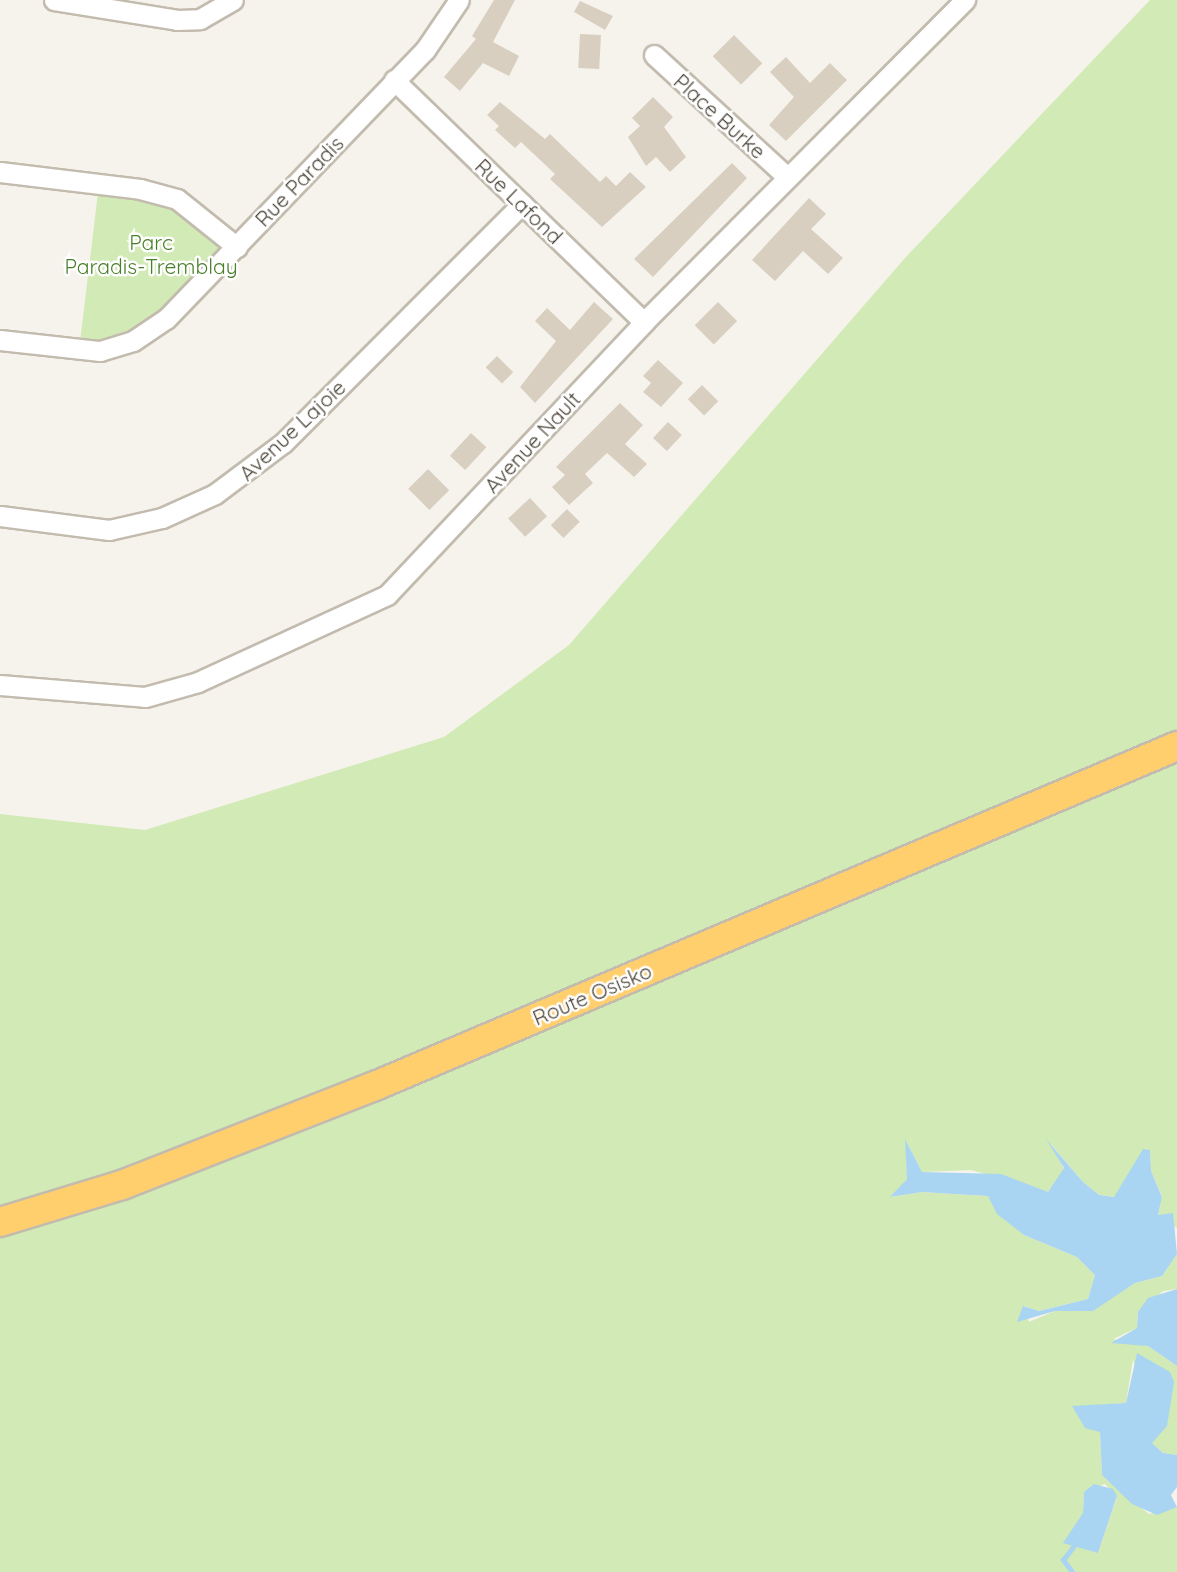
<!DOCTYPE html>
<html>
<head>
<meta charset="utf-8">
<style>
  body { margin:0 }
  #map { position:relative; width:1177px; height:1572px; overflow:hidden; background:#f6f3ec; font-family:Quicksand,sans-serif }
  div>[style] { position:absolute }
  .green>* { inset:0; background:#d2eab5 }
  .water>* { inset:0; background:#a9d4f2 }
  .stream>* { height:4.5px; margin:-2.25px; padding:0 2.25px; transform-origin:2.25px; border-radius:2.25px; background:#a9d4f2 }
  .building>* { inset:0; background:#d8cfc1; transform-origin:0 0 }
  .roads { filter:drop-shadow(2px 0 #c2bbae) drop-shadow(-2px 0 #c2bbae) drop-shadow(0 2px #c2bbae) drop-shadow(0 -2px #c2bbae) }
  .minor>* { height:19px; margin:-9.5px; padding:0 9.5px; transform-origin:9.5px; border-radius:9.5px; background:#fff }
  .highway>* { height:28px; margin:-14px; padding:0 14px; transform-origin:14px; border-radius:14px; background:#ffcf6e }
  span { translate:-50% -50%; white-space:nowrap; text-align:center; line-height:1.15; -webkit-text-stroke:5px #fff; paint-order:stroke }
  .street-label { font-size:21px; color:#4b4439 }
  .park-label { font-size:21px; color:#4a7f2a }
</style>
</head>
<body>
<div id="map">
  <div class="green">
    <i style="clip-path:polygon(evenodd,1150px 0,1177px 0,1177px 1228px,1158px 1216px,1162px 1196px,1151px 1171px,1150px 1151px,1144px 1150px,1115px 1197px,1099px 1195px,1083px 1182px,1050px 1143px,1064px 1169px,1048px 1192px,971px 1170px,922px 1172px,906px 1141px,907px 1179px,891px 1197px,922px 1192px,988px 1196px,1024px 1235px,1077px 1257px,1095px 1275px,1088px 1299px,1038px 1311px,1024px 1306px,1029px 1322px,1055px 1311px,1093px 1310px,1135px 1283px,1162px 1276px,1177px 1254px,1177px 1289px,1163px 1291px,1138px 1312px,1137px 1328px,1113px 1339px,1148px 1346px,1177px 1366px,1177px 1455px,1163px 1453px,1152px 1443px,1133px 1359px,1126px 1403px,1073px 1407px,1100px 1432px,1102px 1474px,1108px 1481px,1149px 1514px,1177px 1507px,1177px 1572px,0 1572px,0 814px,145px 830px,444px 737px,569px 645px,905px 258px,1150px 0,1105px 1484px,1117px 1497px,1098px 1553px,1083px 1513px,1084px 1492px,1105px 1484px)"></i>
    <i style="clip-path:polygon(99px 184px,177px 199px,237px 247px,166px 319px,79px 351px)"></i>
  </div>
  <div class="water">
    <i style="clip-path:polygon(905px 1139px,922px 1172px,1001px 1174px,1048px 1192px,1064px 1168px,1046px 1139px,1083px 1182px,1099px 1195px,1114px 1197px,1143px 1149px,1150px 1150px,1151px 1171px,1162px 1197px,1158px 1215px,1173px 1213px,1177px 1254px,1162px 1276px,1135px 1283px,1093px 1311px,1055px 1311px,1017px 1322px,1023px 1306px,1039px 1311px,1088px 1299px,1095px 1275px,1077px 1257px,1024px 1235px,997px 1214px,988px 1196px,922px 1192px,890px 1197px,907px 1179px)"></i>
    <i style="clip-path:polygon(1177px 1289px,1177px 1366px,1148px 1346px,1111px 1343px,1137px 1328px,1138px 1312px,1148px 1298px)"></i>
    <i style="clip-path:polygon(1137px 1353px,1170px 1372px,1174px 1382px,1167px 1426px,1152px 1443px,1163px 1453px,1177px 1455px,1177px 1487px,1171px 1495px,1177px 1507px,1157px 1515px,1132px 1504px,1102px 1475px,1100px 1432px,1085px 1428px,1072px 1406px,1126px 1403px)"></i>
    <i style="clip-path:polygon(1094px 1484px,1113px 1489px,1117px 1496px,1098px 1553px,1063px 1543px,1083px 1513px,1084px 1492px)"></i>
  </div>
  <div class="stream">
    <i style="left:1072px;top:1572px;width:15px;rotate:-127deg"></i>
    <i style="left:1063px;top:1560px;width:16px;rotate:-52deg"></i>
  </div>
  <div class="building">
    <i style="clip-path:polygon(494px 0,515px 0,493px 42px,519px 56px,509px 76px,483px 63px,460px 91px,444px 77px,476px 39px,472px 36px)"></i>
    <i style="clip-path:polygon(580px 1px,613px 16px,605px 30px,574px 12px)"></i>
    <i style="left:580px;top:34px;width:21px;height:34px;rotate:3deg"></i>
    <i style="left:734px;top:35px;width:40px;height:30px;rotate:45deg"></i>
    <i style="clip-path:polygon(786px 57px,810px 83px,830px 63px,847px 80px,786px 141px,769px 125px,794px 97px,770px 72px)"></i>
    <i style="clip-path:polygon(653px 97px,673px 117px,664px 127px,686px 157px,670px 172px,656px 157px,646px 166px,628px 137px,640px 126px,632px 118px)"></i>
    <i style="clip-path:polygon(500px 102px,545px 139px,550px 134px,600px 182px,606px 176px,616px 186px,630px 172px,646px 187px,602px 227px,550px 179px,555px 174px,521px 142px,515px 148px,495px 130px,499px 126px,487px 115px)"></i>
    <i style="clip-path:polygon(732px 163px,747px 178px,653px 277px,634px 259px)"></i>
    <i style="clip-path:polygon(809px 198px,826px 214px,811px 229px,843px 258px,828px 274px,803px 251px,775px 281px,752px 260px)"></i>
    <i style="clip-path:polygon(594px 302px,613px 319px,535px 403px,520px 387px,556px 341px,535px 321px,547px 308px,570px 330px)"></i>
    <i style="left:718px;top:302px;width:27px;height:33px;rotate:45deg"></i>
    <i style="left:497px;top:356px;width:23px;height:16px;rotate:45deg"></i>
    <i style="clip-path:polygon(658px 360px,683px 383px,661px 407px,643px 392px,651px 383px,643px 376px)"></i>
    <i style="left:702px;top:385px;width:23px;height:20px;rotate:45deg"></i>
    <i style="clip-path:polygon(620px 403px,643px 425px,625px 444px,647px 464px,634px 477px,607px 453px,585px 474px,593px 483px,569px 505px,552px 487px,565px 475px,556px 467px)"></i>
    <i style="left:668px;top:422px;width:19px;height:22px;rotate:43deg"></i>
    <i style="left:471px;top:433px;width:21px;height:31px;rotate:43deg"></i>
    <i style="left:428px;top:469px;width:30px;height:28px;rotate:45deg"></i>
    <i style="left:530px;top:498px;width:25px;height:30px;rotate:47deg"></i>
    <i style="left:567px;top:509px;width:18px;height:23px;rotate:45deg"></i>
  </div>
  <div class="roads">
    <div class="minor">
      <i style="left:54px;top:0;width:125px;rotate:9.2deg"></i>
      <i style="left:177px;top:20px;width:23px;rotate:-2deg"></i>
      <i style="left:200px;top:19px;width:38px;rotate:-30deg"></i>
      <i style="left:654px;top:55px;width:180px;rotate:42.5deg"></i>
      <i style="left:394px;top:80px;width:348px;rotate:44.1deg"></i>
      <i style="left:0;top:172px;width:141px;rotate:6.9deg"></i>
      <i style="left:140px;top:189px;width:38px;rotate:15deg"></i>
      <i style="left:177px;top:199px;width:77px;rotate:38.7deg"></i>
      <i style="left:0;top:340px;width:101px;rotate:6.3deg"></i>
      <i style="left:100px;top:351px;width:34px;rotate:-17deg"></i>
      <i style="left:133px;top:341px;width:40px;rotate:-34deg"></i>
      <i style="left:166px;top:319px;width:373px;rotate:-46.1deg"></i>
      <i style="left:425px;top:50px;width:60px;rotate:-55.8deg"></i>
      <i style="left:0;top:516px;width:110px;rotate:7.3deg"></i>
      <i style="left:109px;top:530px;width:54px;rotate:-12.8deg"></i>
      <i style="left:162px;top:518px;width:58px;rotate:-24.4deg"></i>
      <i style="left:215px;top:494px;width:85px;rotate:-36.9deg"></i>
      <i style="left:283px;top:443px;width:338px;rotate:-45deg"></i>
      <i style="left:0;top:685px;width:145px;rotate:4.7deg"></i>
      <i style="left:145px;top:697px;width:55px;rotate:-15.8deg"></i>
      <i style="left:198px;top:682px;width:208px;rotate:-24.7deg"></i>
      <i style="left:387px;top:595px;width:375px;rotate:-46.7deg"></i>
      <i style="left:644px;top:322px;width:455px;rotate:-45.1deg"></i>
    </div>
    <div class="highway">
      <i style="left:0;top:1222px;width:127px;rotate:-16.9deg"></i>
      <i style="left:122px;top:1185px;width:272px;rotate:-21.4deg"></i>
      <i style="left:375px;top:1086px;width:871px;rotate:-22.97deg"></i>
    </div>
  </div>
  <div class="street-label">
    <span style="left:720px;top:116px;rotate:42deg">Place Burke</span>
    <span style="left:299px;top:181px;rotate:-46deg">Rue Paradis</span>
    <span style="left:519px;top:201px;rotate:44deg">Rue Lafond</span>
    <span style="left:292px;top:430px;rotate:-43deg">Avenue Lajoie</span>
    <span style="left:532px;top:442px;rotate:-47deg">Avenue Nault</span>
    <span style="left:592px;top:994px;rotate:-23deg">Route Osisko</span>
  </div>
  <div class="park-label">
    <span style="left:151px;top:254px">Parc<br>Paradis-Tremblay</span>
  </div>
</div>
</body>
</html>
